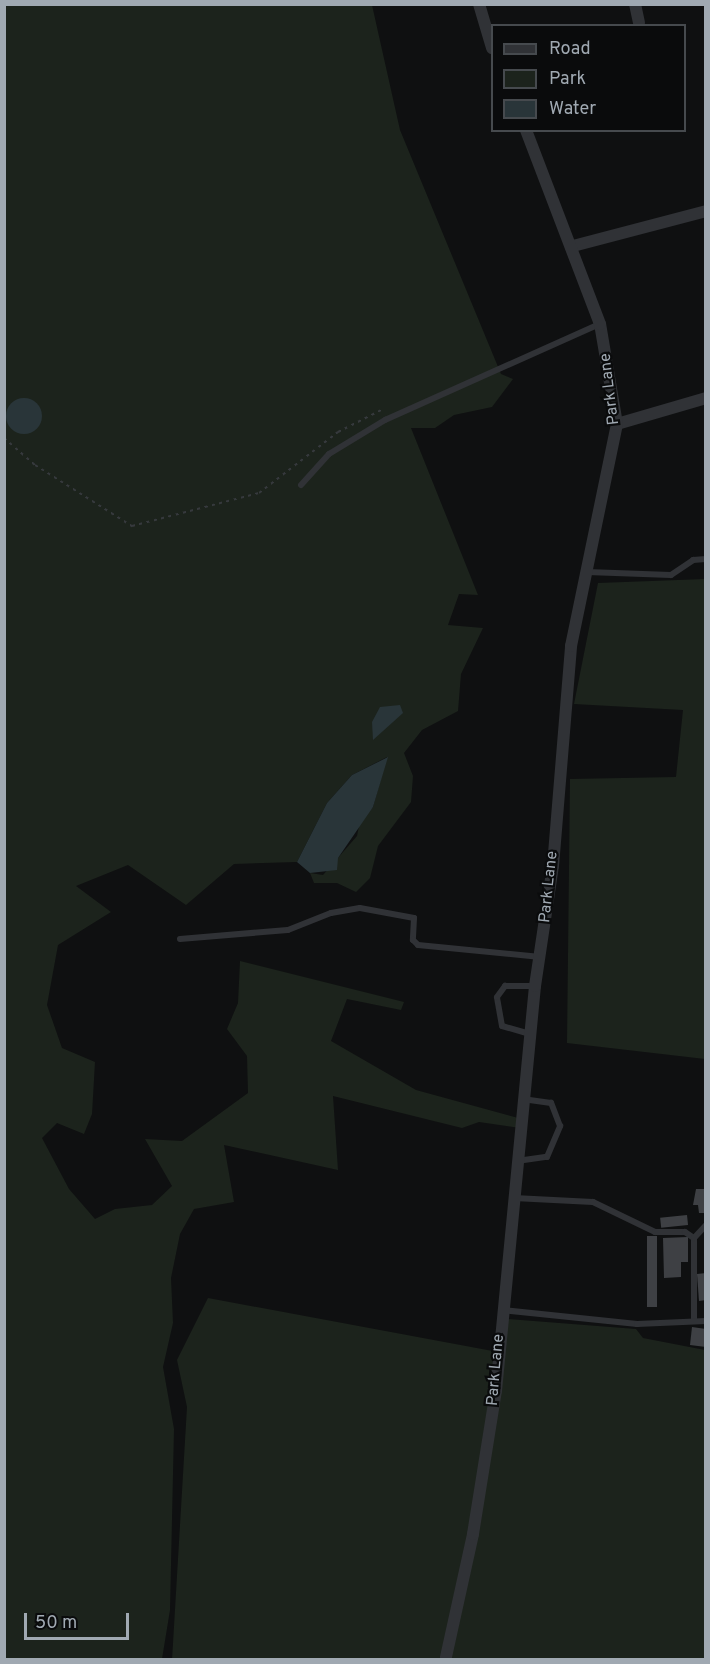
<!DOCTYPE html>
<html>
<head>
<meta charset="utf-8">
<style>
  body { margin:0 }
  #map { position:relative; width:710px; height:1664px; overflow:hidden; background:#0f1011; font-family:Overpass,sans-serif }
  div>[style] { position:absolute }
  .green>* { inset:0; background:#1c231c }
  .water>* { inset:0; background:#293539 }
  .round { border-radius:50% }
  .building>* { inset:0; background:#3e4044; transform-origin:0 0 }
  .path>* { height:2px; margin-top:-1px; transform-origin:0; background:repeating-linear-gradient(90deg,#36393d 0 3px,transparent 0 7.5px) }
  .lane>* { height:6px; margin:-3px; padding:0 3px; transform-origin:3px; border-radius:3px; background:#303236 }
  .street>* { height:12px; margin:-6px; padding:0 6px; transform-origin:6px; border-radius:6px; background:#303236 }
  span { translate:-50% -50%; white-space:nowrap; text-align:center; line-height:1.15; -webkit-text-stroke:4.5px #0a0b0c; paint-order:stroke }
  .street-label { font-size:16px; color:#a0a9b2 }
  .frame { position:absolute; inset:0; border:6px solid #a0a9b2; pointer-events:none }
  .legend { position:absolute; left:491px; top:24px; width:195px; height:108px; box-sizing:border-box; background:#0a0b0c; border:2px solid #464a4e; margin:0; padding:8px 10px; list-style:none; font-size:18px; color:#a0a9b2 }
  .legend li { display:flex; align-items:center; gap:12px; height:30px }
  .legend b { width:30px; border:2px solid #464a4e }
  .scale { position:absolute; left:24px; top:1613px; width:105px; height:27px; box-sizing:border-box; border:3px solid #a0a9b2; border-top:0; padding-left:8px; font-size:18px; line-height:21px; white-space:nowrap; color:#a0a9b2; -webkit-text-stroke:4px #0a0b0c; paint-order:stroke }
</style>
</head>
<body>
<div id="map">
  <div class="green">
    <i style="clip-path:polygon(5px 5px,372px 5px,400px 130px,501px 374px,513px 379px,492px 407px,454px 415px,435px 428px,411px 428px,478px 595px,459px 594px,448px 625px,483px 628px,461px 674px,458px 711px,422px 730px,404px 753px,413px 776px,411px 802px,378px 846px,370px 878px,356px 892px,337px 883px,314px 883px,310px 873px,323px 875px,357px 836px,360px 821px,373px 807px,387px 757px,352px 775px,327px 803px,297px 862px,234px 864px,186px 905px,128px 865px,76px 886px,111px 912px,58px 945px,47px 1005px,62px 1048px,95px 1062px,92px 1114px,84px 1134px,57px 1123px,42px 1138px,69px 1189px,95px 1219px,115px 1209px,152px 1205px,172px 1186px,145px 1139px,182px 1141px,248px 1093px,247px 1056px,227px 1029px,238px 1003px,240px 961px,404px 1002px,401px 1010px,347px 999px,331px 1041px,416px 1090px,522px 1119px,521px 1128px,479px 1122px,462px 1128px,333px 1096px,338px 1170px,224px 1145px,234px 1202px,194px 1209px,180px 1234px,171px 1278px,173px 1323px,163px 1367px,174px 1429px,170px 1610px,162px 1659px,5px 1659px)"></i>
    <i style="clip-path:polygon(705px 579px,705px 1059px,567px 1043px,570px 779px,676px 777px,683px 710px,574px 704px,598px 583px)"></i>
    <i style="clip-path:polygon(208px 1298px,498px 1352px,507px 1319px,636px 1329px,643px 1338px,705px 1350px,705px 1659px,172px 1660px,187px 1407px,177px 1360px)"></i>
  </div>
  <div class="water">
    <i class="round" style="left:6px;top:398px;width:36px;height:36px"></i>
    <i style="clip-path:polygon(400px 705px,403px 713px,373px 740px,372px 722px,380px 707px)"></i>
    <i style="clip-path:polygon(388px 757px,373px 807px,338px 858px,337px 870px,310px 873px,297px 862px,327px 803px,352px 775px)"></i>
  </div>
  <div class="building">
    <i style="clip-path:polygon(696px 1189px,706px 1189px,706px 1213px,699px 1213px,698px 1205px,693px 1205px)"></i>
    <i style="left:687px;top:1215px;width:10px;height:27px;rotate:84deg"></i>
    <i style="left:647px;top:1236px;width:10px;height:71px"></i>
    <i style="clip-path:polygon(688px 1237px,688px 1262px,681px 1262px,681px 1277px,664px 1278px,663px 1238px)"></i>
    <i style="clip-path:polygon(706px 1273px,706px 1300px,699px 1301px,697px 1274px)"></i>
    <i style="clip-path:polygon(692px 1327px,706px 1329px,706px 1347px,690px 1345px)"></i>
  </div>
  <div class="path">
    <i style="left:4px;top:438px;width:41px;rotate:41.1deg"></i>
    <i style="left:35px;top:465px;width:115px;rotate:32.2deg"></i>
    <i style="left:132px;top:526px;width:131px;rotate:-14.6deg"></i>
    <i style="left:259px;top:493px;width:100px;rotate:-37.7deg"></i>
    <i style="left:338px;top:432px;width:51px;rotate:-27.1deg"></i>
  </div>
  <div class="lane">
    <i style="left:301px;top:485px;width:42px;rotate:-47.9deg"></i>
    <i style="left:329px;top:454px;width:66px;rotate:-31.3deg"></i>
    <i style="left:385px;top:420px;width:235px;rotate:-24.1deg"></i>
    <i style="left:587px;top:572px;width:84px;rotate:2deg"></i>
    <i style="left:671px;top:575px;width:27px;rotate:-34deg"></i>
    <i style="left:693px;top:560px;width:13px;rotate:-4deg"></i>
    <i style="left:180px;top:939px;width:108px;rotate:-4.8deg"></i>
    <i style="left:288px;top:930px;width:46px;rotate:-21.6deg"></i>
    <i style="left:331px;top:913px;width:29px;rotate:-10deg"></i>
    <i style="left:360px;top:908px;width:55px;rotate:10.5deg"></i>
    <i style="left:414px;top:918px;width:22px;rotate:93deg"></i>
    <i style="left:413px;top:940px;width:7px;rotate:45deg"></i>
    <i style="left:418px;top:945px;width:123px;rotate:5.6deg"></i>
    <i style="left:530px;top:1034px;width:29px;rotate:-164deg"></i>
    <i style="left:502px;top:1026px;width:29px;rotate:-100deg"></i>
    <i style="left:497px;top:997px;width:14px;rotate:-54deg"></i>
    <i style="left:505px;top:986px;width:30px"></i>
    <i style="left:517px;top:1161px;width:30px;rotate:-8deg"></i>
    <i style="left:547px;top:1157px;width:34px;rotate:-67deg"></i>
    <i style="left:560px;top:1126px;width:25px;rotate:-111deg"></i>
    <i style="left:551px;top:1103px;width:27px;rotate:-172deg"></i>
    <i style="left:514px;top:1198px;width:79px;rotate:2.9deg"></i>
    <i style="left:593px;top:1202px;width:69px;rotate:25.8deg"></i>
    <i style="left:655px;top:1232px;width:30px"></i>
    <i style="left:685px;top:1232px;width:11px;rotate:34deg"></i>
    <i style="left:694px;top:1238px;width:82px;rotate:90deg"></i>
    <i style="left:694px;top:1238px;width:18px;rotate:-47deg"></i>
    <i style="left:502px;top:1310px;width:136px;rotate:5.9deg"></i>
    <i style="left:637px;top:1324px;width:69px;rotate:-2.5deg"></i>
  </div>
  <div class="street">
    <i style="left:479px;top:4px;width:46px;rotate:73.5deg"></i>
    <i style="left:635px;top:4px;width:19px;rotate:78deg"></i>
    <i style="left:573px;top:246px;width:138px;rotate:-14.7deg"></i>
    <i style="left:617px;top:424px;width:93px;rotate:-16.3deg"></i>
    <i style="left:446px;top:1657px;width:126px;rotate:-77.6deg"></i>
    <i style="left:473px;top:1534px;width:145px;rotate:-80.9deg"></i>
    <i style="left:496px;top:1391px;width:407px;rotate:-84.5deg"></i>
    <i style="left:535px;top:986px;width:121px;rotate:-81.5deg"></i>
    <i style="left:553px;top:866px;width:221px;rotate:-85.3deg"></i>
    <i style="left:571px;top:646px;width:227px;rotate:-78.3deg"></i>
    <i style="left:617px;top:424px;width:101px;rotate:-99.6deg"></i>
    <i style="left:600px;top:324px;width:208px;rotate:-110.9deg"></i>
  </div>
  <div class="street-label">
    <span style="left:610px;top:389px;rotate:-97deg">Park Lane</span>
    <span style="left:549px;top:887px;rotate:-84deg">Park Lane</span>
    <span style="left:496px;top:1370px;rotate:-85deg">Park Lane</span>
  </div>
  <div class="frame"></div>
  <ul class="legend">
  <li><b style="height:8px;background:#303236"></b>Road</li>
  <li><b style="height:16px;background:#1c231c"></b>Park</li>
  <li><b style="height:16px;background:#293539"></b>Water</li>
  </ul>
  <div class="scale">50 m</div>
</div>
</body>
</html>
